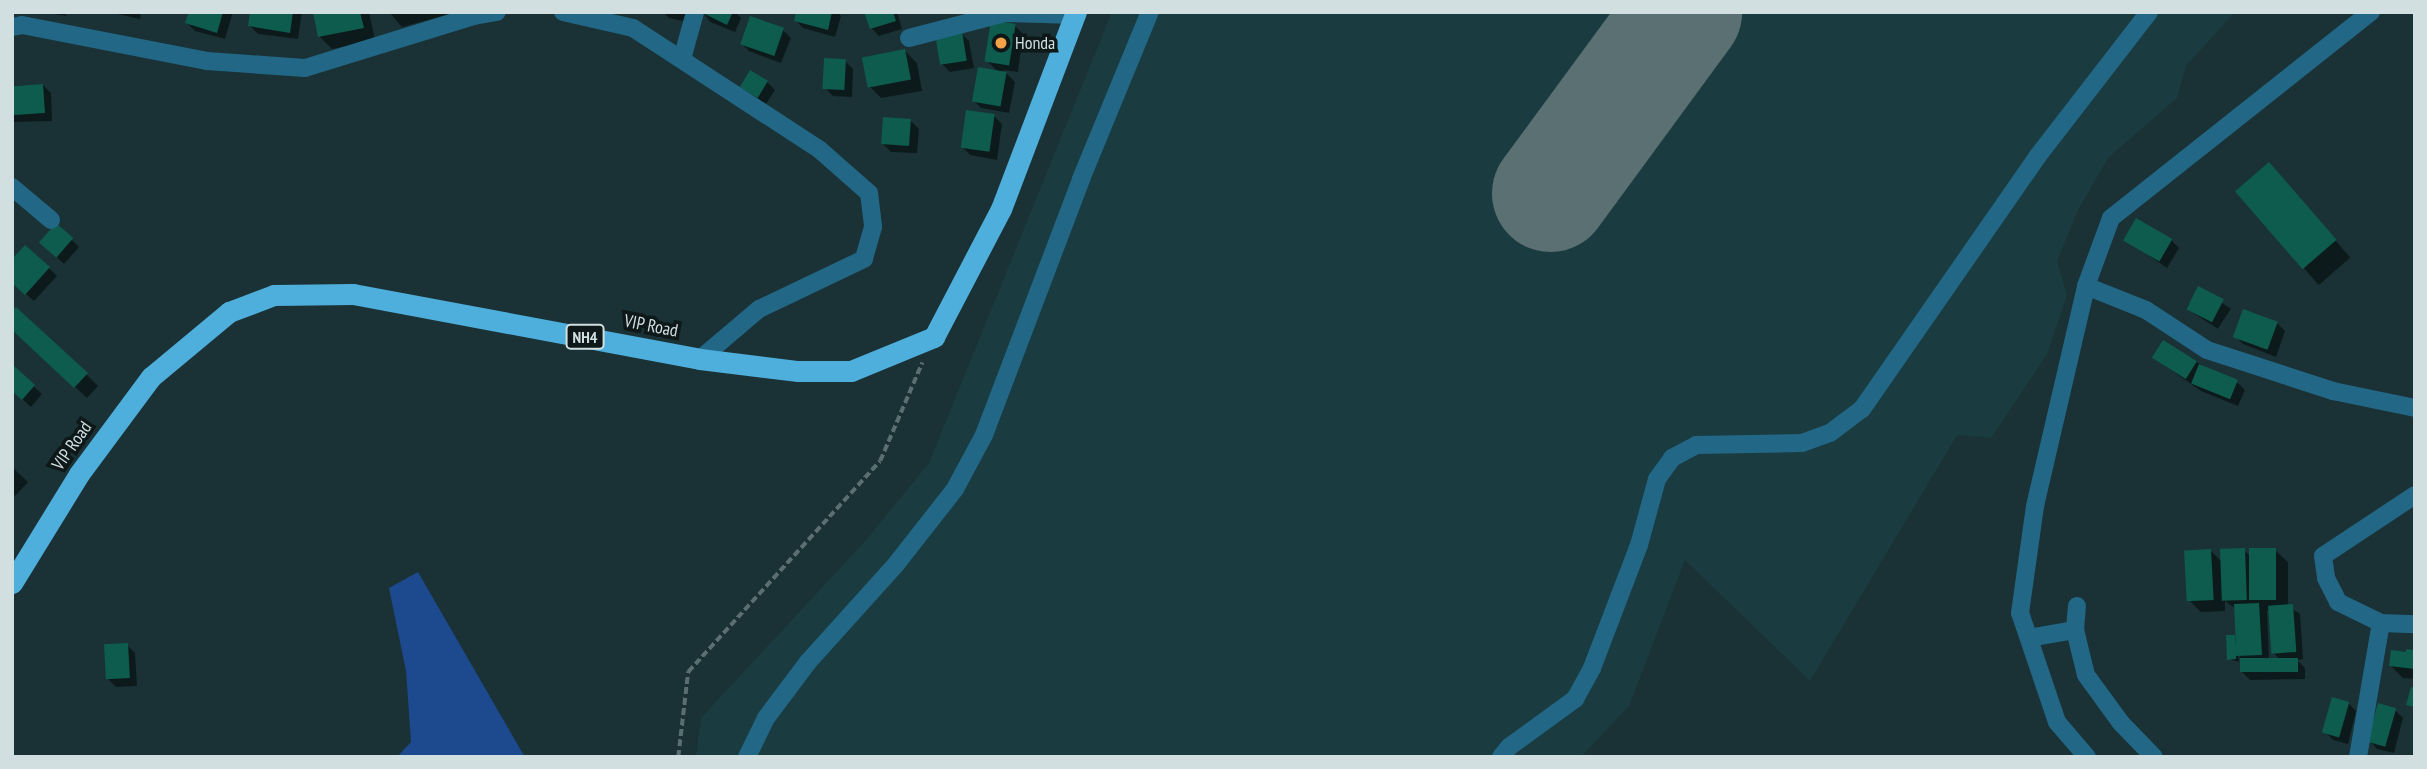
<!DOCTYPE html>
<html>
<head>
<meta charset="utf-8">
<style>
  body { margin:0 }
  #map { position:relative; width:2427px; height:769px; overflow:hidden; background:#1a3235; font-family:"PT Sans Narrow",sans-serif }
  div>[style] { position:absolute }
  .built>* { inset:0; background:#1a3c40 }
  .water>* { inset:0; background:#1d498f }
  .shadow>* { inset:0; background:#0007; transform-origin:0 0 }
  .runway>* { height:117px; margin:-58.5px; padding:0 58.5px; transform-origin:58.5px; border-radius:58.5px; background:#5b7072 }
  .building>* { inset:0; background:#0d5c4d; transform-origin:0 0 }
  .path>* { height:3.5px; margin-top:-1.75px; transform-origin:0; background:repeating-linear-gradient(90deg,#5b6f72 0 7px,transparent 0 10.5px) }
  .minor>* { height:18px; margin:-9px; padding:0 9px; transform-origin:9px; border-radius:9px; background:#226786 }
  .highway>* { height:21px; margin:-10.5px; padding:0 10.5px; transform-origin:10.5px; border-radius:10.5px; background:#4fafdc }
  .dots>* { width:19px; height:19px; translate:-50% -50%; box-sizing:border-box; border:4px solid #0e1819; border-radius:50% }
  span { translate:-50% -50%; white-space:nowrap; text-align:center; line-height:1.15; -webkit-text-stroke:7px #0e1819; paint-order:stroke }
  .shield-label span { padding:2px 5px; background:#0e1819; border:2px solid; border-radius:5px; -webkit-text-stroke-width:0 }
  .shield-label { font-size:16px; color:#d1dfe1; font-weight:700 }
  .poi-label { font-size:18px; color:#d1dfe1 }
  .left { translate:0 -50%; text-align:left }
  .street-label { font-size:18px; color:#d1dfe1 }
  .frame { position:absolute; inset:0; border:14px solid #d1dfe1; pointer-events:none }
</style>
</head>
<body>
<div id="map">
  <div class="built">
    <i style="clip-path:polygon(1112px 12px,2235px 12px,2186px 66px,2177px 98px,2108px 158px,2078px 210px,2057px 261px,2067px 295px,2047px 354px,1991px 438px,1957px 435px,1810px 681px,1685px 560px,1629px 706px,1581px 757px,696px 757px,701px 718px,867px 539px,929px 463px)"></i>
  </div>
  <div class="water">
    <i style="clip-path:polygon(418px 572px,523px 754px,526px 757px,397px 757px,411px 742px,406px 671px,389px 588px)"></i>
  </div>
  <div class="shadow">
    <i style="clip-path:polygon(43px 12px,67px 12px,66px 16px)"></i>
    <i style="clip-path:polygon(108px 12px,141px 12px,140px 19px)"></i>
    <i style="clip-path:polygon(190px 12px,230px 12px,232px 15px,225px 39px,195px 31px,187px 23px)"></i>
    <i style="clip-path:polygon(252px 12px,302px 12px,298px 39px,258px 34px,250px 26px)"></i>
    <i style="clip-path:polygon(315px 12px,369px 12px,375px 40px,332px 49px,320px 37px)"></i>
    <i style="clip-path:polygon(389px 12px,448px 12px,449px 14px,402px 27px)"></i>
    <i style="clip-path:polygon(663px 12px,695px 12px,692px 23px,669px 18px)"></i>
    <i style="clip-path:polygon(703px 12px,735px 12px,741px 18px,735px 32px,710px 22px)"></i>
    <i style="clip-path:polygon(798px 12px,837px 12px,841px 16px,835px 37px,803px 28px,795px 20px)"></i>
    <i style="clip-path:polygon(866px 12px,897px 12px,902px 29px,879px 36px,871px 28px)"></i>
    <i style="clip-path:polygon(1015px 26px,1023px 34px,1018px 72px,1003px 70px,1015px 82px,1009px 113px,981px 108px,973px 100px,998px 72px,987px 61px)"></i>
    <i style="clip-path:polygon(783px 30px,791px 38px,781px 63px,749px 51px,741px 43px)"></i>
    <i style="clip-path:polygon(961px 33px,969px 41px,974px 68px,950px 72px,942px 64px)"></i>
    <i style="clip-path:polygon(905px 51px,917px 63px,922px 91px,881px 98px,869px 86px)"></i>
    <i style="clip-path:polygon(845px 61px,853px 69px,852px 97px,833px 96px,825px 88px)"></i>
    <i style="clip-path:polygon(767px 82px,775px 90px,766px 104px,742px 87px)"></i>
    <i style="clip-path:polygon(43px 85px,51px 93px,52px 121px,12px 122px,12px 86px)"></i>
    <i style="clip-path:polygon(994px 116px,1002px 124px,997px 160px,970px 155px,962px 147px)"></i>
    <i style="clip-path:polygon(911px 121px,919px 129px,917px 153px,891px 152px,883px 144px)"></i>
    <i style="left:2269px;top:164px;width:124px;height:42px;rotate:49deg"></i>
    <i style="clip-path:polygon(72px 240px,79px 247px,64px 264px,49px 250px)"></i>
    <i style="clip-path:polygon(2126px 240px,2171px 240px,2179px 248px,2167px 268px)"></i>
    <i style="clip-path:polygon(49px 268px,57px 276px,34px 301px,12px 282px)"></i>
    <i style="left:2199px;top:288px;width:38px;height:24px;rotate:33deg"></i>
    <i style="clip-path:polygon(2277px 323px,2285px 331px,2276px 357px,2243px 344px,2235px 336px)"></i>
    <i style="clip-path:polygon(12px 328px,86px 374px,98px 386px,87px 398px)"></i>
    <i style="clip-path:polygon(2154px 358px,2196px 362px,2237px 382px,2245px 390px,2238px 406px,2201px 391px)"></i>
    <i style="clip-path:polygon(12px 367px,42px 394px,31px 407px,12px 390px)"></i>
    <i style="clip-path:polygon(12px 467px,28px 482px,15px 496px,12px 494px)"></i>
    <i style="clip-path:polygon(evenodd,2210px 550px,2223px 563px,2244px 550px,2251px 557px,2275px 550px,2288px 562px,2288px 606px,2300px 614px,2303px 659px,2297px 660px,2305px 668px,2305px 679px,2250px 680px,2242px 672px,2241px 658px,2238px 655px,2239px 662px,2229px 659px,2234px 637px,2238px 640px,2236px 609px,2225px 601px,2225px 611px,2201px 612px,2189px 600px,2210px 550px,2267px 611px,2270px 611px,2273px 652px,2280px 660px,2269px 660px,2267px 611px)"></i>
    <i style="clip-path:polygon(127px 645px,135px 653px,137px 686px,116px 687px,108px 679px)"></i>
    <i style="clip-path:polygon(2415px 651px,2415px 679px,2403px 678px,2391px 666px)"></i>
    <i style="clip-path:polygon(2348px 703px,2356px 711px,2348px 744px,2333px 740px,2325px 732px)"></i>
    <i style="clip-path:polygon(2395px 710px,2403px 718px,2394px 753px,2377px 749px,2370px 741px)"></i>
  </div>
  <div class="runway">
    <i style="left:1550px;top:193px;width:225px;rotate:-53.7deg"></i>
  </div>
  <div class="building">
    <i style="clip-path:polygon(189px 12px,223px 12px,217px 33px,185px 23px)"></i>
    <i style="clip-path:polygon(250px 12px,293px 12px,290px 33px,248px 26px)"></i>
    <i style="clip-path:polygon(313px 12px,360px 12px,364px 28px,318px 37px)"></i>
    <i style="clip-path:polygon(701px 12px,733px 12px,727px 25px)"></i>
    <i style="clip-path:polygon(796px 12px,832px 12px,828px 30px,794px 21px)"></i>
    <i style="clip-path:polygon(864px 12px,893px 12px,896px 21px,870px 29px)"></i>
    <i style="left:750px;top:16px;width:36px;height:30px;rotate:19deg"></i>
    <i style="left:991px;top:20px;width:25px;height:42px;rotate:9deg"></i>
    <i style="left:962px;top:31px;width:30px;height:27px;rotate:81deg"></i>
    <i style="left:905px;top:49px;width:31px;height:44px;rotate:79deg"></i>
    <i style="left:824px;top:58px;width:22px;height:31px;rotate:3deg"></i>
    <i style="left:978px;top:67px;width:29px;height:35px;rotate:10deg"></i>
    <i style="left:750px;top:70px;width:21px;height:20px;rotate:31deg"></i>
    <i style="left:43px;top:84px;width:29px;height:31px;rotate:86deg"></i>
    <i style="left:966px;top:110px;width:29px;height:38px;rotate:8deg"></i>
    <i style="left:883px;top:117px;width:28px;height:27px;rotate:4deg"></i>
    <i style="left:2269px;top:162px;width:103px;height:45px;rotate:49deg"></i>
    <i style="left:2136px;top:218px;width:42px;height:26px;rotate:30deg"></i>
    <i style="left:56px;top:223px;width:23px;height:26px;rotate:41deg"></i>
    <i style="clip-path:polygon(25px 245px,50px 267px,25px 295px,12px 283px,12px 259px)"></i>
    <i style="left:2198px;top:286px;width:29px;height:26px;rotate:27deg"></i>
    <i style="clip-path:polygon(16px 307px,88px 373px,74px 388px,12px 330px,12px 311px)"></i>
    <i style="left:2243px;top:309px;width:37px;height:30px;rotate:20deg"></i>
    <i style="left:2163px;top:340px;width:40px;height:21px;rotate:32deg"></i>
    <i style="clip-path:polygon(12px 364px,35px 385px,22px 400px,12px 391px)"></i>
    <i style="left:2199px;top:364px;width:42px;height:21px;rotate:22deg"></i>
    <i style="left:2245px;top:548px;width:52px;height:25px;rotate:88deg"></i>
    <i style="left:2249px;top:548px;width:27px;height:52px"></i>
    <i style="left:2211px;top:549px;width:51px;height:27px;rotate:87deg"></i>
    <i style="clip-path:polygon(2259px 603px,2262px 655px,2236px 656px,2236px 659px,2227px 660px,2226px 635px,2235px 635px,2236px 647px,2234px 604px)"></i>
    <i style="left:2293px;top:604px;width:48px;height:25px;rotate:86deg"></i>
    <i style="left:128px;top:643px;width:35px;height:24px;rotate:87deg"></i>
    <i style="clip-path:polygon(2406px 649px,2415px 650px,2415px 669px,2389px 666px,2391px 650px,2406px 652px)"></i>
    <i style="left:2298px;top:658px;width:14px;height:58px;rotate:90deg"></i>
    <i style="clip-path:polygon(2411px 687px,2415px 688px,2415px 707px,2406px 705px)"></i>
    <i style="left:2332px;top:697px;width:18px;height:37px;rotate:16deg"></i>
    <i style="left:2378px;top:703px;width:19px;height:40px;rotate:16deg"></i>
  </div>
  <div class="path">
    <i style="left:678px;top:757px;width:86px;rotate:-83.3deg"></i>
    <i style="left:688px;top:672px;width:285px;rotate:-47.7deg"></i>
    <i style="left:880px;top:461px;width:107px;rotate:-66.8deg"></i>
  </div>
  <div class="minor">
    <i style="left:563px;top:12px;width:72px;rotate:12.9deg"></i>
    <i style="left:633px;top:28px;width:223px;rotate:33.1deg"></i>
    <i style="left:820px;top:150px;width:65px;rotate:41.3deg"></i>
    <i style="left:869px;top:193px;width:34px;rotate:83deg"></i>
    <i style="left:873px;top:227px;width:33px;rotate:106deg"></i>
    <i style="left:864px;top:259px;width:116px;rotate:154.5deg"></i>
    <i style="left:759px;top:309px;width:77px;rotate:139.7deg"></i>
    <i style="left:12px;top:27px;width:10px;rotate:-11deg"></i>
    <i style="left:22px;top:25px;width:188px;rotate:11deg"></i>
    <i style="left:207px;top:61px;width:98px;rotate:4.1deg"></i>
    <i style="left:305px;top:68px;width:177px;rotate:-17.1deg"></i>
    <i style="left:474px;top:16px;width:23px;rotate:-10deg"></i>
    <i style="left:909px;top:38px;width:99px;rotate:-14.6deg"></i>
    <i style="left:1005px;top:13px;width:70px;rotate:1.6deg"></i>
    <i style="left:682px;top:59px;width:49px;rotate:-74.5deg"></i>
    <i style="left:12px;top:187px;width:51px;rotate:40.2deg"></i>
    <i style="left:2086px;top:286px;width:65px;rotate:21.8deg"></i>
    <i style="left:2146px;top:310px;width:73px;rotate:33.3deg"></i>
    <i style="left:2207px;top:350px;width:133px;rotate:18deg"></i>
    <i style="left:2333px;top:391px;width:84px;rotate:11.7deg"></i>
    <i style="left:2415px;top:495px;width:110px;rotate:146.5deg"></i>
    <i style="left:2323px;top:556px;width:22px;rotate:82deg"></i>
    <i style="left:2326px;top:578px;width:27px;rotate:63deg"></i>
    <i style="left:2338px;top:602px;width:48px;rotate:26deg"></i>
    <i style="left:2381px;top:623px;width:34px;rotate:2deg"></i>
    <i style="left:2077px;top:606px;width:24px;rotate:95deg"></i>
    <i style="left:2075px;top:630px;width:46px;rotate:76.3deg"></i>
    <i style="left:2086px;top:675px;width:59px;rotate:53.9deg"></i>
    <i style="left:2121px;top:723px;width:47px;rotate:45.9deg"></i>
    <i style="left:2029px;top:638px;width:47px;rotate:-9.9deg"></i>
    <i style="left:747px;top:757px;width:43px;rotate:-64deg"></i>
    <i style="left:766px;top:718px;width:70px;rotate:-53.1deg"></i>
    <i style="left:808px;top:662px;width:133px;rotate:-48deg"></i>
    <i style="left:897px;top:563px;width:94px;rotate:-51.9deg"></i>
    <i style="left:955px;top:489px;width:61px;rotate:-61.8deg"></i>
    <i style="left:984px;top:435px;width:274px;rotate:-69.2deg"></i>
    <i style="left:1081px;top:179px;width:181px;rotate:-67.6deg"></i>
    <i style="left:1501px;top:757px;width:13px;rotate:-51deg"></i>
    <i style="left:1509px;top:747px;width:82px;rotate:-36deg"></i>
    <i style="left:1575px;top:699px;width:35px;rotate:-61deg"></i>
    <i style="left:1592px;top:668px;width:132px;rotate:-69.1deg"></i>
    <i style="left:1639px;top:545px;width:68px;rotate:-74.7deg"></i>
    <i style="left:1657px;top:479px;width:26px;rotate:-54deg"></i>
    <i style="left:1672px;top:458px;width:27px;rotate:-28deg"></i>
    <i style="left:1696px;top:445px;width:106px;rotate:-1.1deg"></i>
    <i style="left:1802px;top:443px;width:30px;rotate:-20deg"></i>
    <i style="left:1830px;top:433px;width:40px;rotate:-37deg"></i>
    <i style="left:1862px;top:409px;width:307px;rotate:-55.2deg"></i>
    <i style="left:2037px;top:157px;width:183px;rotate:-52.3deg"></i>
    <i style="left:2087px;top:757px;width:46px;rotate:-130.6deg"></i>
    <i style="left:2057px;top:722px;width:115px;rotate:-108.7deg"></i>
    <i style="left:2020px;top:613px;width:108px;rotate:-82deg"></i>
    <i style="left:2035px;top:506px;width:226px;rotate:-76.9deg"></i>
    <i style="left:2086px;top:286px;width:72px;rotate:-69.8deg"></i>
    <i style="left:2111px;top:218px;width:332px;rotate:-38.4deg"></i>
    <i style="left:2358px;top:757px;width:136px;rotate:-80.3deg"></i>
  </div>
  <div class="highway">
    <i style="left:12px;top:583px;width:128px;rotate:-58.4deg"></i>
    <i style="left:79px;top:474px;width:121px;rotate:-53.4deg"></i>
    <i style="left:151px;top:377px;width:102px;rotate:-39.8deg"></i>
    <i style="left:229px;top:312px;width:48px;rotate:-20.7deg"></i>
    <i style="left:274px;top:295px;width:79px;rotate:-0.7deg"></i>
    <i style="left:353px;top:294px;width:353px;rotate:10.6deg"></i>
    <i style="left:700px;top:359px;width:99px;rotate:7deg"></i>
    <i style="left:798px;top:371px;width:53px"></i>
    <i style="left:851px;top:371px;width:90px;rotate:-22.3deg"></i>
    <i style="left:934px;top:337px;width:144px;rotate:-62.4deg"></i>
    <i style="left:1001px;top:209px;width:211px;rotate:-69.2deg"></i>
  </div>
  <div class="dots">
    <i style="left:1001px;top:43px;background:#f5a346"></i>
  </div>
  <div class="shield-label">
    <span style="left:585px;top:337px">NH4</span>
  </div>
  <div class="poi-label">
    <span class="left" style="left:1015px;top:43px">Honda</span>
  </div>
  <div class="street-label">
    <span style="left:651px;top:326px;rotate:11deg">VIP Road</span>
    <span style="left:72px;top:446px;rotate:-55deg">VIP Road</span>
  </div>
  <div class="frame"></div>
</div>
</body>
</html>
